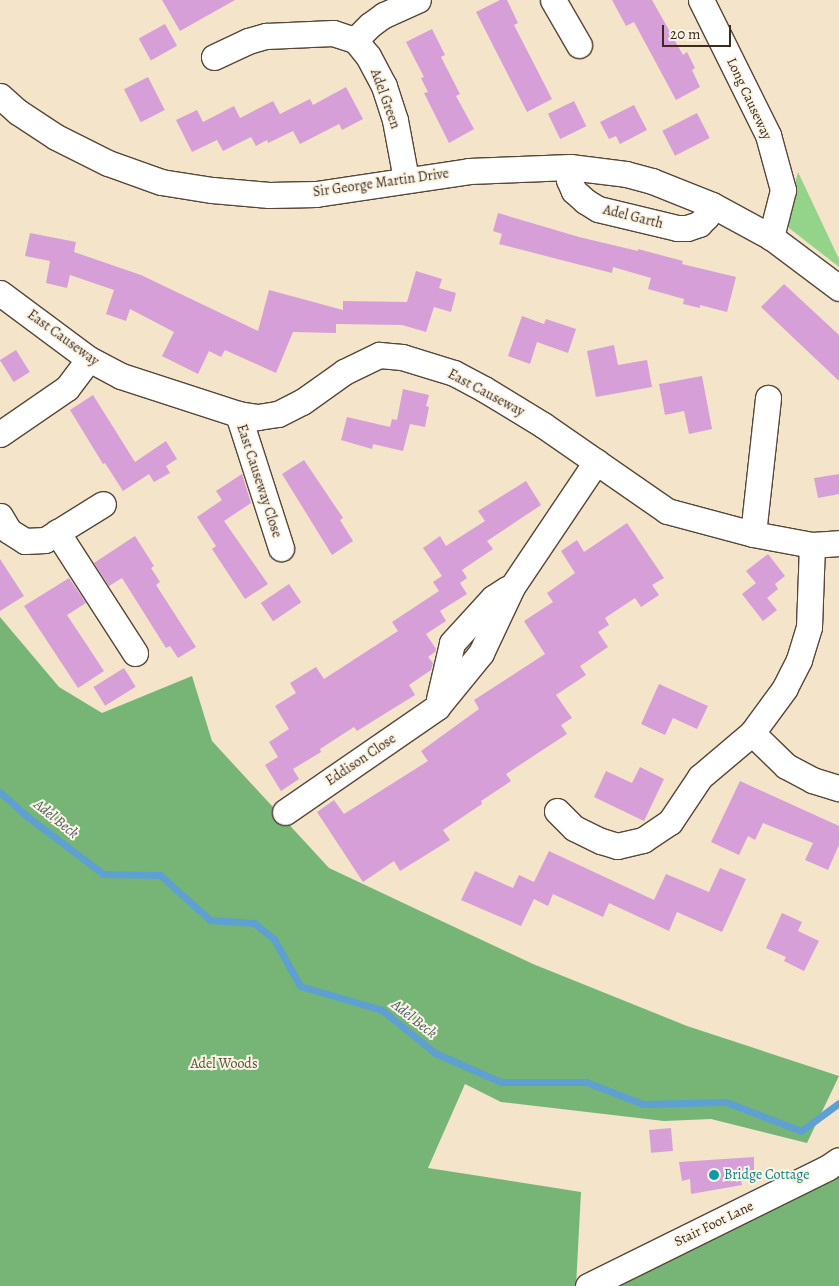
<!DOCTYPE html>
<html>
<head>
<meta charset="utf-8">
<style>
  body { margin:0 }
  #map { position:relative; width:839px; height:1286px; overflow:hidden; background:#f4e4c9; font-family:Alegreya,serif }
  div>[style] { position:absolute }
  .green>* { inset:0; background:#93d38a }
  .forest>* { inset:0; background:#76b576 }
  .stream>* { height:7px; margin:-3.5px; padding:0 3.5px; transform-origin:3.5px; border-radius:3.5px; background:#5ea0d1 }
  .building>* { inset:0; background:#d79fd8; transform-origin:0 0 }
  .roads { filter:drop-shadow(1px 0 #574638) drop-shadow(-1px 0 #574638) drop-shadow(0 1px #574638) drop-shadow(0 -1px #574638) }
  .minor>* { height:25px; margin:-12.5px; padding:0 12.5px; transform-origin:12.5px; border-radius:12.5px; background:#fff }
  .dots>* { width:14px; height:14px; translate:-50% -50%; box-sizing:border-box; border:2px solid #fcf5e5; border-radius:50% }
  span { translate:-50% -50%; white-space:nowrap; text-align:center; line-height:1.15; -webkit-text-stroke:4px #fcf5e5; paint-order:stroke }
  .street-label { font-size:14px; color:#3b2a1e }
  .park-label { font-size:14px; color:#515439 }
  .culture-label { font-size:14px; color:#0d838f }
  .left { translate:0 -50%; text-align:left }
  .water-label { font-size:15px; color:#495966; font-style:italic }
  .scale { position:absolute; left:662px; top:25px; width:69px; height:22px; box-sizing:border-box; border:2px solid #3b2a1e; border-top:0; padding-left:6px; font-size:15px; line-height:18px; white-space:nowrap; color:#3b2a1e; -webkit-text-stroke:4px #fcf5e5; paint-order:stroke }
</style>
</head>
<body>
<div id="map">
  <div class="green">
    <i style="clip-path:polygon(798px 172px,839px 259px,839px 267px,789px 228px,785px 221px)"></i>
  </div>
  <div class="forest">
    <i style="clip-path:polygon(0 617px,59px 687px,102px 713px,192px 676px,212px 741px,329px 868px,533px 964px,687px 1026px,839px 1076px,807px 1143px,711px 1119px,664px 1121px,501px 1102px,465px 1084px,428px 1168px,581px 1192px,576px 1286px,0 1286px)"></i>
    <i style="clip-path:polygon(839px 1168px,839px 1286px,608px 1286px)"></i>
  </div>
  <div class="stream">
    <i style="left:0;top:792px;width:38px;rotate:42deg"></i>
    <i style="left:28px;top:817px;width:94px;rotate:37.2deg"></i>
    <i style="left:103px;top:874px;width:57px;rotate:1deg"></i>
    <i style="left:160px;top:875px;width:67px;rotate:42deg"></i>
    <i style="left:210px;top:920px;width:44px;rotate:3.9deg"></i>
    <i style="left:254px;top:923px;width:26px;rotate:39deg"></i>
    <i style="left:274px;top:939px;width:54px;rotate:61deg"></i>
    <i style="left:300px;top:986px;width:85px;rotate:16.3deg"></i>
    <i style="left:382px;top:1010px;width:68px;rotate:39.1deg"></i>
    <i style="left:435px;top:1053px;width:72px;rotate:23.7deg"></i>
    <i style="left:501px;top:1082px;width:85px"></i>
    <i style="left:586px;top:1082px;width:61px;rotate:21.1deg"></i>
    <i style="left:643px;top:1104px;width:83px;rotate:-1.4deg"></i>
    <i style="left:726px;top:1102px;width:80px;rotate:21.1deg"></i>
    <i style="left:801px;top:1131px;width:47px;rotate:-36.4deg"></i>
  </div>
  <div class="building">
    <i style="clip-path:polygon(162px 0,235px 0,180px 31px)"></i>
    <i style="clip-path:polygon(500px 0,507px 0,518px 23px,514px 25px,552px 99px,527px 112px,476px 12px)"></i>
    <i style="clip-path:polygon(612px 0,652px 0,683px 55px,687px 52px,695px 68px,692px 70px,700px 87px,676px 100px,634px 22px,626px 26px)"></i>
    <i style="left:165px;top:24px;width:25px;height:30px;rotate:61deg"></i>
    <i style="clip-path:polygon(432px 29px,445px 55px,441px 57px,460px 94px,456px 96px,474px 129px,449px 143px,424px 93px,428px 92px,421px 78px,424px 77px,406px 42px)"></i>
    <i style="left:148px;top:77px;width:37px;height:27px;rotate:63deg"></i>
    <i style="clip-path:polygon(346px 87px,363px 119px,342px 130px,339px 124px,300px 144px,293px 131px,268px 143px,267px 140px,256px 146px,251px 137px,223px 151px,217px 140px,192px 152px,176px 120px,197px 110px,203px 122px,234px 106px,240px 118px,273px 101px,280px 114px,310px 99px,313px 105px)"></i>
    <i style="left:574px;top:101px;width:28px;height:29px;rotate:64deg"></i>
    <i style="clip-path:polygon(634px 105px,647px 130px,620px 144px,616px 136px,609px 139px,600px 122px)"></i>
    <i style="left:697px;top:113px;width:28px;height:39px;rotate:63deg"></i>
    <i style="clip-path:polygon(498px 213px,579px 237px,638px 251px,638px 249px,683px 261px,682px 264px,736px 277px,727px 312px,700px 305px,700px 308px,683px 304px,684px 299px,648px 289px,651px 278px,613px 267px,612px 273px,499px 244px,502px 234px,493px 231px)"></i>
    <i style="clip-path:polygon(30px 233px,76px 242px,74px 252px,141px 275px,258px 331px,269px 290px,343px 310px,343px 301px,407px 302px,416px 271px,442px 279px,439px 288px,456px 293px,451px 312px,434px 307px,426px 332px,402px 325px,336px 324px,336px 333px,293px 332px,276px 373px,225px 350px,221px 357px,209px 351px,198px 374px,162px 356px,174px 332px,130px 309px,126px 321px,106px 314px,114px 290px,70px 275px,67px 288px,46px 283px,50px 261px,25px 256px)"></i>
    <i style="clip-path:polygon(784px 284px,839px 335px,839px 381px,761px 307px)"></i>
    <i style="clip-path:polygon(522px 316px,544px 324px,546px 319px,576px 329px,568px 353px,537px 342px,530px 364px,508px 356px)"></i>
    <i style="clip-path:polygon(614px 345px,618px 365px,647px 360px,652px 387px,596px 397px,587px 351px)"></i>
    <i style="left:16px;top:350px;width:26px;height:19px;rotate:58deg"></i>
    <i style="clip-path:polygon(702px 376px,712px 429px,689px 434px,684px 411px,665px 415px,659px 384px)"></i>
    <i style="clip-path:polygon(403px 389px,429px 395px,426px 406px,429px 407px,425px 427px,410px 424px,403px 451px,373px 444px,372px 449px,341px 440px,347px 417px,390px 427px,392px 419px,397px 420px)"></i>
    <i style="clip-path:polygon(93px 395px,135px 462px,166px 441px,177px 459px,166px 466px,170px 473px,154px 482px,149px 474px,123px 491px,105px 463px,103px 464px,70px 410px)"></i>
    <i style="clip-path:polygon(304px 460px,343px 518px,340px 520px,353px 541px,332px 555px,282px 474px)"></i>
    <i style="clip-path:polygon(242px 474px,251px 503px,224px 521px,268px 584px,245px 599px,212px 549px,216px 546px,197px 517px,222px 500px,216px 491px)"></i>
    <i style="clip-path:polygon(839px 474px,839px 494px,818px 498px,814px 478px)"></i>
    <i style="clip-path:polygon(526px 481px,541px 505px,487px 541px,493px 549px,462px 570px,467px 578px,460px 583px,467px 594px,440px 611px,446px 621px,426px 634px,436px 649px,435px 652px,428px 657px,433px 663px,431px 670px,409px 685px,415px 695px,357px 731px,354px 727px,320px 749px,321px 752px,293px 769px,299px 779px,281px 791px,265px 765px,278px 757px,269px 742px,289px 729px,275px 706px,296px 693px,290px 683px,316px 667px,324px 679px,398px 631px,392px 622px,439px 591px,433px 582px,442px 576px,423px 548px,440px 536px,446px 546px,485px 521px,478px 511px)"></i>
    <i style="clip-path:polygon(627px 523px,664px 578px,652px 585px,659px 595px,641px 607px,635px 598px,605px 618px,609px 625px,598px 632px,608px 647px,580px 666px,586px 675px,556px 695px,572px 718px,561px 725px,567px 734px,506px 774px,511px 781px,481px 801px,482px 804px,443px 830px,450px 840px,400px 871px,394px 861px,363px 882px,317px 812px,334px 800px,344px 814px,428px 761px,421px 751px,479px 709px,474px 700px,545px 654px,524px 621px,553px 602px,547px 593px,575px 573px,561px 551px,577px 540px,584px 552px)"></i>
    <i style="clip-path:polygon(135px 536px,154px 566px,151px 568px,160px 582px,156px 585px,196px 647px,178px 658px,170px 646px,166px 648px,122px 578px,109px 586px,94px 563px)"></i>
    <i style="clip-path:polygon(768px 554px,785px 576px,775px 584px,778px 589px,767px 598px,777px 610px,763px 621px,742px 594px,756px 583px,746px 571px)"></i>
    <i style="clip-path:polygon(0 559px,24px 596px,0 611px)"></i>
    <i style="clip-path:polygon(69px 578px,86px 603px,67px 615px,104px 671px,78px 688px,24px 606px)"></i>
    <i style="left:289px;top:584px;width:22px;height:34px;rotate:56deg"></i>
    <i style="left:124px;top:668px;width:22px;height:36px;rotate:58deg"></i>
    <i style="clip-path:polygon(659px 684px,708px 706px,697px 729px,673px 718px,665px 735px,641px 724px)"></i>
    <i style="clip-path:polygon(640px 767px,664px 779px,644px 821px,594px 797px,606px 771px,632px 783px)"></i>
    <i style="clip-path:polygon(740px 781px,839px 826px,839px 845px,828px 870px,805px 860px,813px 843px,763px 823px,755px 840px,748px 836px,739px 855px,711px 842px)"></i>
    <i style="clip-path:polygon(549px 851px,654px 900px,666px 874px,709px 892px,720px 868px,746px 879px,722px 932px,677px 912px,669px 931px,609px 903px,603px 917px,553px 894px,548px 906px,534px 899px,521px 926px,461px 900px,475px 871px,513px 888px,519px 875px,534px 882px)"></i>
    <i style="clip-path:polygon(782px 913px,802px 922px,798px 931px,819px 941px,804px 971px,784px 961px,786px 957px,766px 948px)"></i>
    <i style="left:671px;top:1128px;width:23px;height:22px;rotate:85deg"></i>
    <i style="clip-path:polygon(754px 1157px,754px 1174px,740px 1175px,742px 1185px,691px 1194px,690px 1179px,682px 1181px,679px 1162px)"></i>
  </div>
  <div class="roads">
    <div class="minor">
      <i style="left:553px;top:0;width:52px;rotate:60deg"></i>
      <i style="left:701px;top:0;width:151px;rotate:63.6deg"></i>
      <i style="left:768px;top:135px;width:57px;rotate:74.7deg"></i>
      <i style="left:783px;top:190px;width:49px;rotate:104.3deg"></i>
      <i style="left:771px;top:237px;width:85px;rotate:36.9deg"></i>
      <i style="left:214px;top:57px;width:38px;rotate:-25deg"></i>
      <i style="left:248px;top:41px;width:19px;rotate:-16deg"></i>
      <i style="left:266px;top:36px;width:67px;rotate:-2.6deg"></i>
      <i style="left:333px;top:33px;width:23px;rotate:18deg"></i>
      <i style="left:0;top:96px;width:24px;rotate:42deg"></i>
      <i style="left:18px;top:112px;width:45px;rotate:33.3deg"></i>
      <i style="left:56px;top:137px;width:58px;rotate:26.6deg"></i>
      <i style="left:108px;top:163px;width:56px;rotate:19.7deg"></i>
      <i style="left:161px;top:182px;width:52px;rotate:8.9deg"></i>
      <i style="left:212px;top:190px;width:57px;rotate:5deg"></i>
      <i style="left:269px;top:195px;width:47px;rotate:-1.2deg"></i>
      <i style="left:316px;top:194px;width:155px;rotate:-8.5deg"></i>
      <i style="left:469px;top:171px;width:101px;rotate:-2.3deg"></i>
      <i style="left:570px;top:167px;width:56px;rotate:7.1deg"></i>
      <i style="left:626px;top:174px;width:27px;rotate:15deg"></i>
      <i style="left:652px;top:181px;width:65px;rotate:21.8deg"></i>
      <i style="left:712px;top:205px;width:67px;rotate:28.5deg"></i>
      <i style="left:570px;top:167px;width:13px;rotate:94deg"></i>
      <i style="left:569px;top:180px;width:12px;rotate:66deg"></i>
      <i style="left:574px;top:191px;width:15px;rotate:42deg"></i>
      <i style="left:585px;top:201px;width:15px;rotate:32deg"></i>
      <i style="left:598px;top:209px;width:81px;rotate:13.5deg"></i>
      <i style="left:677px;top:228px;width:10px"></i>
      <i style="left:687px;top:228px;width:13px;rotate:-18deg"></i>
      <i style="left:699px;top:224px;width:10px;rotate:-45deg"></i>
      <i style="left:706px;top:217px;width:13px;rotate:-63deg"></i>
      <i style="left:406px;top:179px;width:60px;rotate:-100.6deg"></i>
      <i style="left:395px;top:120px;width:36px;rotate:-108deg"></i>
      <i style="left:384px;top:86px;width:34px;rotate:-118deg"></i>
      <i style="left:368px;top:56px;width:21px;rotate:-129deg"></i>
      <i style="left:355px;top:40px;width:21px;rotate:-45deg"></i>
      <i style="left:370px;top:25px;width:17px;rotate:-36deg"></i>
      <i style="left:384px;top:15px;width:37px;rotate:-24deg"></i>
      <i style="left:0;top:293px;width:111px;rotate:36.6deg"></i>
      <i style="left:89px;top:359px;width:36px;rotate:28deg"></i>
      <i style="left:121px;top:376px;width:123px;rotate:18deg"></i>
      <i style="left:238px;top:414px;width:20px;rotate:9deg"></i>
      <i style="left:258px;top:417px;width:20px;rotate:-9deg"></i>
      <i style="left:278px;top:414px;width:27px;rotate:-27deg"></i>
      <i style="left:302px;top:402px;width:52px;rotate:-35.5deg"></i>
      <i style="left:344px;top:372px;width:39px;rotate:-26deg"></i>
      <i style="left:379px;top:355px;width:23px;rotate:5deg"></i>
      <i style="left:402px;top:357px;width:54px;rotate:17.1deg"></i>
      <i style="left:454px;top:373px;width:34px;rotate:28deg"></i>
      <i style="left:484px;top:389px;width:69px;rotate:31.4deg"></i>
      <i style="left:543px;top:425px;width:151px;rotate:34.7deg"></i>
      <i style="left:667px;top:511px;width:89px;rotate:15deg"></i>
      <i style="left:753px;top:534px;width:60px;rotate:10.6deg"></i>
      <i style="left:812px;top:545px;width:27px;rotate:-4deg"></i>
      <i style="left:238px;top:414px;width:141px;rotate:72.2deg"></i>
      <i style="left:0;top:434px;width:81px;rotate:-34.5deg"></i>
      <i style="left:67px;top:388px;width:36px;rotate:-53deg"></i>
      <i style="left:0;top:516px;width:17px;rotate:59deg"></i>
      <i style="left:9px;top:531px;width:19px;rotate:32deg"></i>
      <i style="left:25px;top:541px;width:20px;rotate:-3deg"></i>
      <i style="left:45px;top:540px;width:68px;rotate:-31.8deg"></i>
      <i style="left:57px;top:532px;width:144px;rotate:57.2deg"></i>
      <i style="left:753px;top:534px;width:137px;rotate:-83.7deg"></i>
      <i style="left:812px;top:545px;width:82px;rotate:92.1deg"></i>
      <i style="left:809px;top:627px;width:34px;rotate:107deg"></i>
      <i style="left:799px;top:660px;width:31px;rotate:117deg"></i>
      <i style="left:785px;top:688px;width:56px;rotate:126.3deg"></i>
      <i style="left:752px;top:733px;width:47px;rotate:44.1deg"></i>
      <i style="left:786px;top:766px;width:30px;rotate:28deg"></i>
      <i style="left:812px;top:780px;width:28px;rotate:17deg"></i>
      <i style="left:439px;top:699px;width:57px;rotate:-76.9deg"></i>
      <i style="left:452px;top:643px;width:61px;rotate:-47.7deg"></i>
      <i style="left:493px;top:598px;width:17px;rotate:-33deg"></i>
      <i style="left:557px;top:811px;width:24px;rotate:45deg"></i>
      <i style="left:574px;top:828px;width:30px;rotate:26deg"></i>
      <i style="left:601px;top:841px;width:17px;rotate:17deg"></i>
      <i style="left:617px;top:846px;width:27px;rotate:-13deg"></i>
      <i style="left:643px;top:840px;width:32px;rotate:-34deg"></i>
      <i style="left:670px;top:822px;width:54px;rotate:-56.3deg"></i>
      <i style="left:700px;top:777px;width:68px;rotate:-40.2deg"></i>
      <i style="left:285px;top:812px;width:185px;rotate:-34.6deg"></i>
      <i style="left:437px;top:707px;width:70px;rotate:-50.8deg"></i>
      <i style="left:481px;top:653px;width:73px;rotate:-64.8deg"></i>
      <i style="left:512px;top:587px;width:151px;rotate:-56.1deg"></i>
      <i style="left:588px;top:1286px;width:267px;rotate:-26.3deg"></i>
      <i style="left:827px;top:1168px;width:14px;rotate:-34deg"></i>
    </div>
  </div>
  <div class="dots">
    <i style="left:714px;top:1175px;background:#0f9aa8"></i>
  </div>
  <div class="street-label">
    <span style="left:385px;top:99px;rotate:70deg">Adel Green</span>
    <span style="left:749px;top:99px;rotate:65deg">Long Causeway</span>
    <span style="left:381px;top:183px;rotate:-8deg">Sir George Martin Drive</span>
    <span style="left:633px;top:217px;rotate:14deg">Adel Garth</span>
    <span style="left:63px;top:338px;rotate:36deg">East Causeway</span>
    <span style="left:486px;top:393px;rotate:28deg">East Causeway</span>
    <span style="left:259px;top:481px;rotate:72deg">East Causeway Close</span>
    <span style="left:361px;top:760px;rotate:-34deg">Eddison Close</span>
    <span style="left:714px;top:1224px;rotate:-26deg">Stair Foot Lane</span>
  </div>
  <div class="park-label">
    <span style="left:224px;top:1064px">Adel Woods</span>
  </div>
  <div class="culture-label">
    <span class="left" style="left:724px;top:1175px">Bridge Cottage</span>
  </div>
  <div class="water-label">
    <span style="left:56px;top:819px;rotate:39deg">Adel Beck</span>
    <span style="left:414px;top:1019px;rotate:38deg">Adel Beck</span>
  </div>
  <div class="scale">20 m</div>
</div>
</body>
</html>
